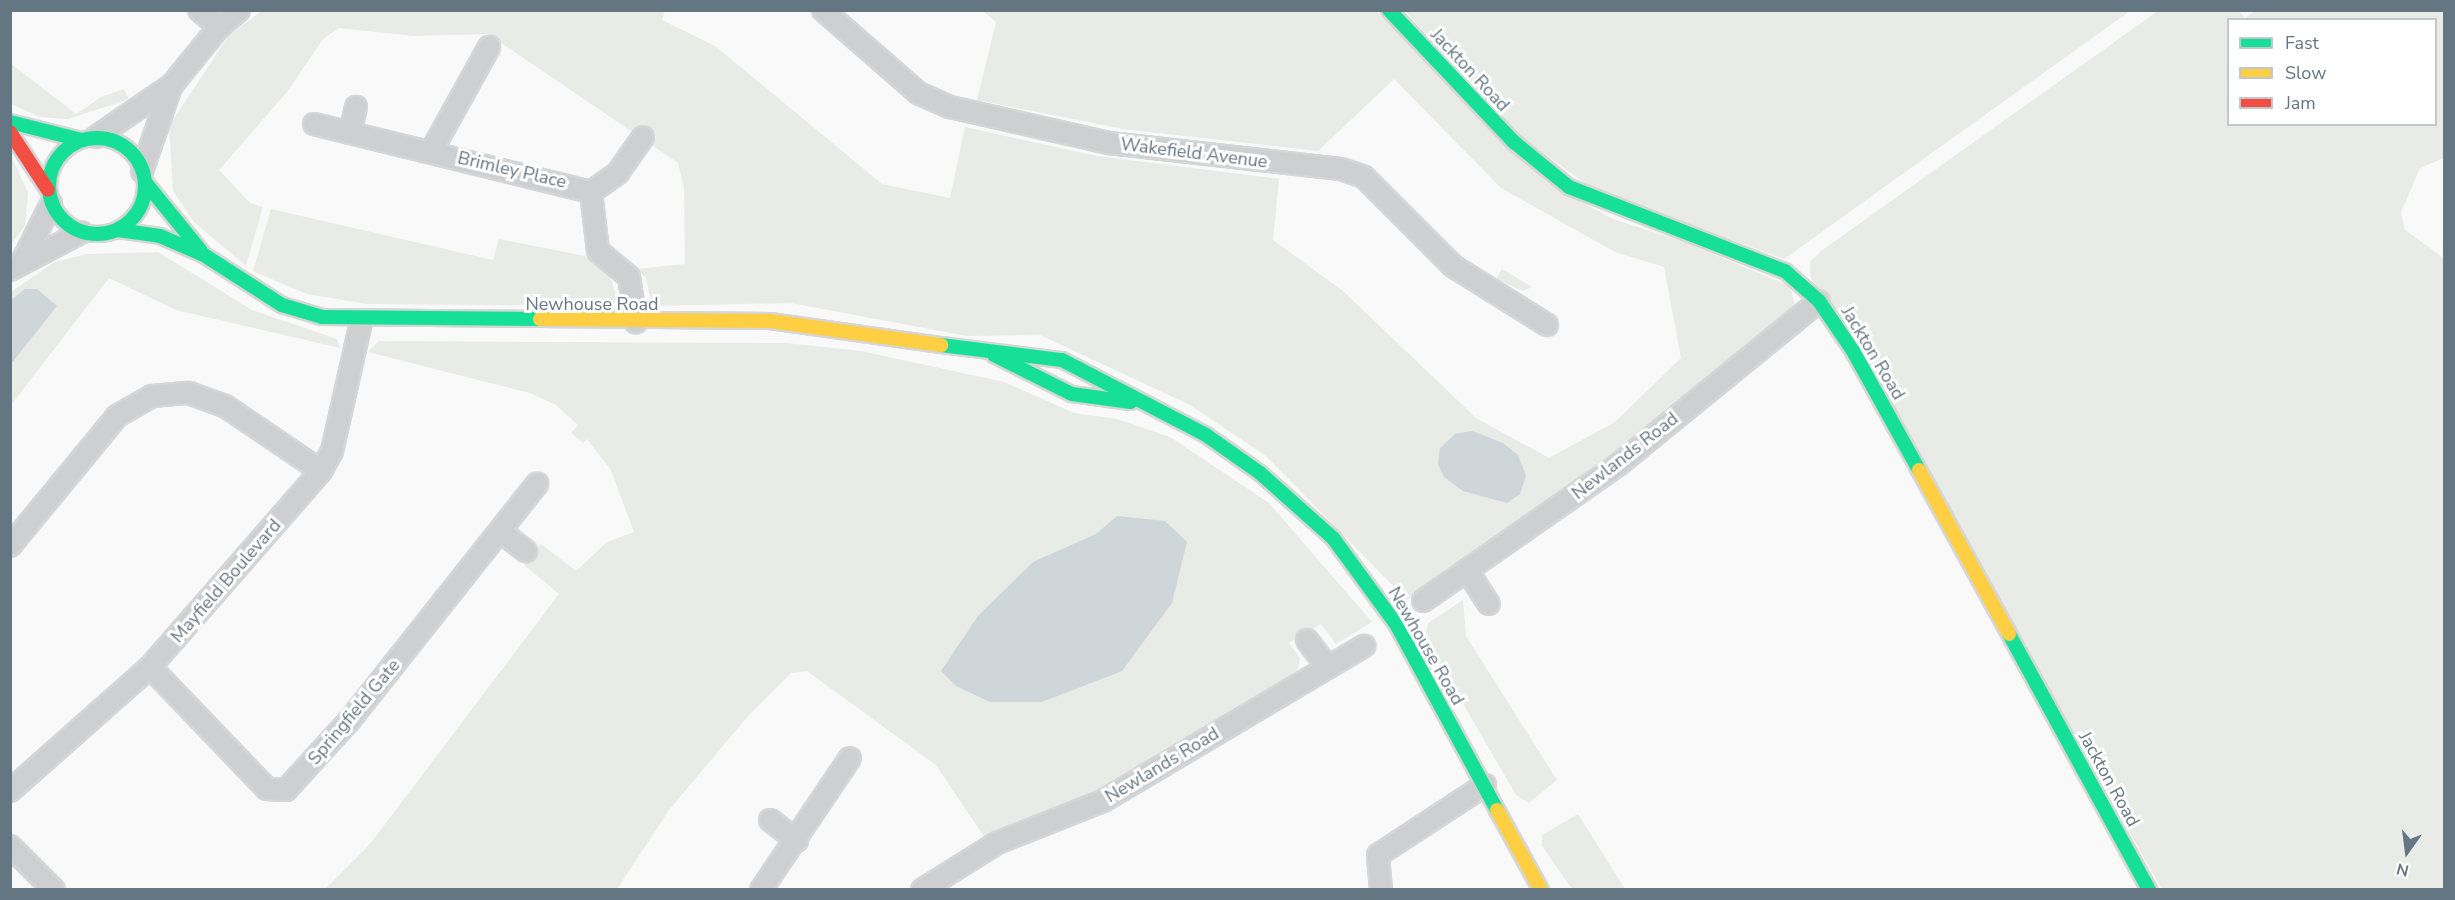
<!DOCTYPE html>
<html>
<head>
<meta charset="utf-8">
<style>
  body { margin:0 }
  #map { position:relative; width:2455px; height:900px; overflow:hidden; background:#f9f9f9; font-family:"Nunito Sans",sans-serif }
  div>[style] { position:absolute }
  .green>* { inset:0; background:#e8ebe6 }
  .water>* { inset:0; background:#ced6d9 }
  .roads { filter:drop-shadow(2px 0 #d5d6d7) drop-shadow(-2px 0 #d5d6d7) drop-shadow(0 2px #d5d6d7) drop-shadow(0 -2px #d5d6d7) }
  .street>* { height:20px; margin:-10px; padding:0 10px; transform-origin:10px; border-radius:10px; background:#cecfd0 }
  .fast>* { height:14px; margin:-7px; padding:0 7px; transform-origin:7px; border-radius:7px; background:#16e098 }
  .fast>.ring { margin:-7px; padding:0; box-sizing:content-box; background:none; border:14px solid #16e098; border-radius:50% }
  .slow>* { height:14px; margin:-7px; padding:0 7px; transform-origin:7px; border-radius:7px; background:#ffcf43 }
  .jam>* { height:14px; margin:-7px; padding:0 7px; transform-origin:7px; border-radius:7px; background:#f24e42 }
  span { translate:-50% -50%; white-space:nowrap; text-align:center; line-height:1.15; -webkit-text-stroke:6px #fff; paint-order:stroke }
  .street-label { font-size:18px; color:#657683 }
  .frame { position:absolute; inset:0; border:12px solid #657683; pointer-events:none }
  .legend { position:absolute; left:2227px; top:18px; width:210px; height:108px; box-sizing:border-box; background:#fff; border:2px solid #c1c8cd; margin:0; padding:8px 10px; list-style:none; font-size:18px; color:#657683 }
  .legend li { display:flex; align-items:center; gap:12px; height:30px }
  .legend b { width:30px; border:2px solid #c1c8cd }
  .north { position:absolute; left:2377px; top:822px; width:60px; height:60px; -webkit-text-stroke:4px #fff; paint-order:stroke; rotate:194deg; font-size:16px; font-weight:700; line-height:24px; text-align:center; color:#657683 }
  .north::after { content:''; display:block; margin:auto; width:21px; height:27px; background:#657683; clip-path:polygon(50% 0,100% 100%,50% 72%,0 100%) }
</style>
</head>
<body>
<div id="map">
  <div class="green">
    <i style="clip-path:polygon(evenodd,2256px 10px,2444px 11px,2444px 158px,2420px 168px,2401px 212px,2405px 230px,2444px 258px,2444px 889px,2162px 889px,1810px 276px,1810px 262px,1821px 251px,2158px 11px,2239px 11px,2245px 18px,2256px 10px,2228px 20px,2436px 20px,2436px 124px,2228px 124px,2228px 20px)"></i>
    <i style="clip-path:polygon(262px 11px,665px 11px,662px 20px,715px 46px,882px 184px,950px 198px,965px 127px,1097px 156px,1279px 179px,1273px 240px,1343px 291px,1476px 418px,1549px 458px,1615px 422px,1681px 358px,1664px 267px,1615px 252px,1501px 188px,1394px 79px,1318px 151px,1123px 129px,977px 100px,996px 22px,983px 11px,1376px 11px,1549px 184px,1613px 219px,1687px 243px,1790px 286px,1796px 309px,1677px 409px,1407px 600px,1266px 456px,1190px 405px,1040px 335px,967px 336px,791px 303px,652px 306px,646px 278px,637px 269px,685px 264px,684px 187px,678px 163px,488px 34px,416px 36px,339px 28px,323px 39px,287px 92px,219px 170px,250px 203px,263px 207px,246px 266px,194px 222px,173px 191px,169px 126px,229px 35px)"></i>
    <i style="clip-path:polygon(1405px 11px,2130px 11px,1784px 259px,1593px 189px,1517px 134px)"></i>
    <i style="clip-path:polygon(10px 63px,76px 114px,101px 97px,124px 89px,129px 99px,68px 119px,40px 117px,11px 104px)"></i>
    <i style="clip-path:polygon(10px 153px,28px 193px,25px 226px,11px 245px)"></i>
    <i style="clip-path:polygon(271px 209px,493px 260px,499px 239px,585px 256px,611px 279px,618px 301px,612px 306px,367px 304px,307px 294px,253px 271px)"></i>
    <i style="clip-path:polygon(158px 252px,252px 310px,337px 339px,340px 348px,176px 310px,109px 278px,11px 405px,11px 292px,55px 262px,87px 254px)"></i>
    <i style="clip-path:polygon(1502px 269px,1532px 287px,1523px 291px,1496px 279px)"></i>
    <i style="clip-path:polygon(379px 341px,786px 343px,861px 351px,1004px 382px,1074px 413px,1117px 419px,1170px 437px,1269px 503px,1372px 622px,1336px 644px,1321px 624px,1289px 643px,1300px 658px,1297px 672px,1120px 784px,987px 841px,936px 765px,807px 671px,791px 673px,748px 716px,669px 810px,617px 889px,324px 890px,370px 844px,559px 594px,524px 565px,541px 544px,576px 571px,607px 542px,634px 532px,611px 470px,587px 439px,583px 443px,571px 433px,578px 425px,556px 405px,530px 393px,368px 352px)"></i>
    <i style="clip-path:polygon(1463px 600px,1466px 636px,1557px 780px,1529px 803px,1516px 795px,1425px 638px,1428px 623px)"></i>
    <i style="clip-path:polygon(1578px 814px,1625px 889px,1572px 889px,1542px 846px,1542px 835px)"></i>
  </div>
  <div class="water">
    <i style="clip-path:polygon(25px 289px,37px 289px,57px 306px,11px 364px,11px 300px)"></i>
    <i style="clip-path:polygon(1472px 431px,1503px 443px,1518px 455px,1526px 476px,1520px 494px,1507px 503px,1463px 491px,1444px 477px,1438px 464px,1440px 448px,1455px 434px)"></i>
    <i style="clip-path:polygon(1117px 516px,1165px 521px,1187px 542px,1172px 603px,1122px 671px,1042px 702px,990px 702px,956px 686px,941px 671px,978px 616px,1033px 562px,1096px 534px)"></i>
  </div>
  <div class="roads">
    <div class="street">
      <i style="left:199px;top:10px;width:26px;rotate:40deg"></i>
      <i style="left:823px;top:10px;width:126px;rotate:41.1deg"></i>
      <i style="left:918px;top:93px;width:35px;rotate:24deg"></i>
      <i style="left:950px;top:107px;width:163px;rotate:12.8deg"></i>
      <i style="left:1109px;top:143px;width:233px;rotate:6.4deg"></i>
      <i style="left:1341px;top:169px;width:24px;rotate:19deg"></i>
      <i style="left:1364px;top:177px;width:126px;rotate:45deg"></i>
      <i style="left:1453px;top:266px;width:111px;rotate:32.1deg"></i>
      <i style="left:314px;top:124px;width:285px;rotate:13.8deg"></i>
      <i style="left:591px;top:192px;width:59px;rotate:83.2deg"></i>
      <i style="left:598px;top:251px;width:40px;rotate:40deg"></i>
      <i style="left:629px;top:277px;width:46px;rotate:81.2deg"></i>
      <i style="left:350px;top:133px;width:27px;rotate:-77deg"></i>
      <i style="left:96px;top:137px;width:92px;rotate:-34.4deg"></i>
      <i style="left:172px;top:85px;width:75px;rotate:-51deg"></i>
      <i style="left:219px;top:27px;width:26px;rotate:-40deg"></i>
      <i style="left:432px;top:150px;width:118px;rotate:-61deg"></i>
      <i style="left:142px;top:171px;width:89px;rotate:-71deg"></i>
      <i style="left:591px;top:192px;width:32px;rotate:-35deg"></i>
      <i style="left:617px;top:174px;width:45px;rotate:-54.9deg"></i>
      <i style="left:23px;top:260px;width:63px;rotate:-63.4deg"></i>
      <i style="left:10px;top:270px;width:81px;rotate:-27.8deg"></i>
      <i style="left:500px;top:531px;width:33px;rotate:38deg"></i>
      <i style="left:10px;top:546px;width:168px;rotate:-50.5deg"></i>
      <i style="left:117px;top:416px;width:40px;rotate:-29.7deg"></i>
      <i style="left:152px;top:396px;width:37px;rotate:-5deg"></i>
      <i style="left:189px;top:393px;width:38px;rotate:20deg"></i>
      <i style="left:225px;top:406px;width:116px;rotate:34.1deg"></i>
      <i style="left:1468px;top:572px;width:38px;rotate:57deg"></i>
      <i style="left:1423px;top:601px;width:238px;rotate:-34.9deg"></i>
      <i style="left:1618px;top:465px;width:259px;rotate:-39.2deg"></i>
      <i style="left:1307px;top:640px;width:34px;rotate:53deg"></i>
      <i style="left:150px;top:667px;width:169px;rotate:46.2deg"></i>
      <i style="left:267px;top:789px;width:19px;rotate:3deg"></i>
      <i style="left:286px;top:790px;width:93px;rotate:-47.6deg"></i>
      <i style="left:349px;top:721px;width:303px;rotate:-51.6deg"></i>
      <i style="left:10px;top:791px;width:187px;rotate:-41.5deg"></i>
      <i style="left:150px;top:667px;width:260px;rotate:-48.9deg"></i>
      <i style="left:321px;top:471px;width:23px;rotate:-61deg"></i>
      <i style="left:332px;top:451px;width:132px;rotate:-77.3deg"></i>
      <i style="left:770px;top:820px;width:34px;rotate:38deg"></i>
      <i style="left:10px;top:846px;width:62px;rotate:45deg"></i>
      <i style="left:761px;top:890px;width:159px;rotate:-56deg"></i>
      <i style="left:922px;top:890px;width:89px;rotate:-32.1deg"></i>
      <i style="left:997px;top:843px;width:114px;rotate:-21.6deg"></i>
      <i style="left:1103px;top:801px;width:304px;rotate:-30.7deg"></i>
      <i style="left:1381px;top:890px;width:35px;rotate:-95deg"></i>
      <i style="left:1378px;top:855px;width:128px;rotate:-33.2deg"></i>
    </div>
    <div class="fast">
      <i style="left:1389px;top:10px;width:182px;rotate:46.6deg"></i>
      <i style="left:1514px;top:142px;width:71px;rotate:39.3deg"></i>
      <i style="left:1569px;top:187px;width:232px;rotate:21.3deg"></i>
      <i style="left:1785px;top:271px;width:45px;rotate:41.4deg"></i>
      <i style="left:1819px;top:301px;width:60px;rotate:55.8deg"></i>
      <i style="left:1853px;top:351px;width:136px;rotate:61deg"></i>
      <i style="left:10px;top:122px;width:73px;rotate:14.2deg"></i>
      <i class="ring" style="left:49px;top:138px;width:82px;height:82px"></i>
      <i style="left:145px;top:182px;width:89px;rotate:50.9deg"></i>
      <i style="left:118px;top:230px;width:42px;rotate:8.1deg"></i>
      <i style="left:160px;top:236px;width:48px;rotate:23.4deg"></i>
      <i style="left:204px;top:255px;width:93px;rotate:32.7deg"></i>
      <i style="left:282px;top:305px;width:42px;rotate:16.7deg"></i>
      <i style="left:322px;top:317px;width:218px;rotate:0.5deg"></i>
      <i style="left:941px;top:345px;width:122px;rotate:7.1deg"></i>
      <i style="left:1062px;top:360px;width:162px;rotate:27.5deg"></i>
      <i style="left:1206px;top:435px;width:66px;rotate:35.1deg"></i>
      <i style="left:1260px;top:473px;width:98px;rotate:41.7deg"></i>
      <i style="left:1333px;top:538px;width:107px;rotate:53.8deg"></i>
      <i style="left:1396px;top:624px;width:212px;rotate:61.5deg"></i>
      <i style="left:994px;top:355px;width:87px;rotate:26.6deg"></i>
      <i style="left:1072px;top:394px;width:59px;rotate:7.9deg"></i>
      <i style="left:2009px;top:634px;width:292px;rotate:61.3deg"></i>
    </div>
    <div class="slow">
      <i style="left:540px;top:319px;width:230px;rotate:0.5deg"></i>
      <i style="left:770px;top:321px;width:173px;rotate:8deg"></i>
      <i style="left:1919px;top:470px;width:187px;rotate:61.2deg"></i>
      <i style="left:1497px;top:810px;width:91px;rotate:61.2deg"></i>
    </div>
    <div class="jam">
      <i style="left:10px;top:132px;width:69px;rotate:56.8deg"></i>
    </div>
  </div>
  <div class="street-label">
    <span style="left:1470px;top:70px;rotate:47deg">Jackton Road</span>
    <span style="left:1194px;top:153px;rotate:7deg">Wakefield Avenue</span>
    <span style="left:512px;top:170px;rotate:13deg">Brimley Place</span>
    <span style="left:592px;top:304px">Newhouse Road</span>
    <span style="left:1873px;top:353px;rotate:59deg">Jackton Road</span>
    <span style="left:1625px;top:456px;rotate:-38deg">Newlands Road</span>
    <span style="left:226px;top:581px;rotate:-49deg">Mayfield Boulevard</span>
    <span style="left:1426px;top:646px;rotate:60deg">Newhouse Road</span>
    <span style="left:354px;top:712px;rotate:-50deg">Springfield Gate</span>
    <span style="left:1162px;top:765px;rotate:-31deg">Newlands Road</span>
    <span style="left:2109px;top:779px;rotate:61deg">Jackton Road</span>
  </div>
  <div class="frame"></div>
  <ul class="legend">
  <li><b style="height:8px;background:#16e098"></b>Fast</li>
  <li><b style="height:8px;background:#ffcf43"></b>Slow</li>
  <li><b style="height:8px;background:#f24e42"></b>Jam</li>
  </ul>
  <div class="north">N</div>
</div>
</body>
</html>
